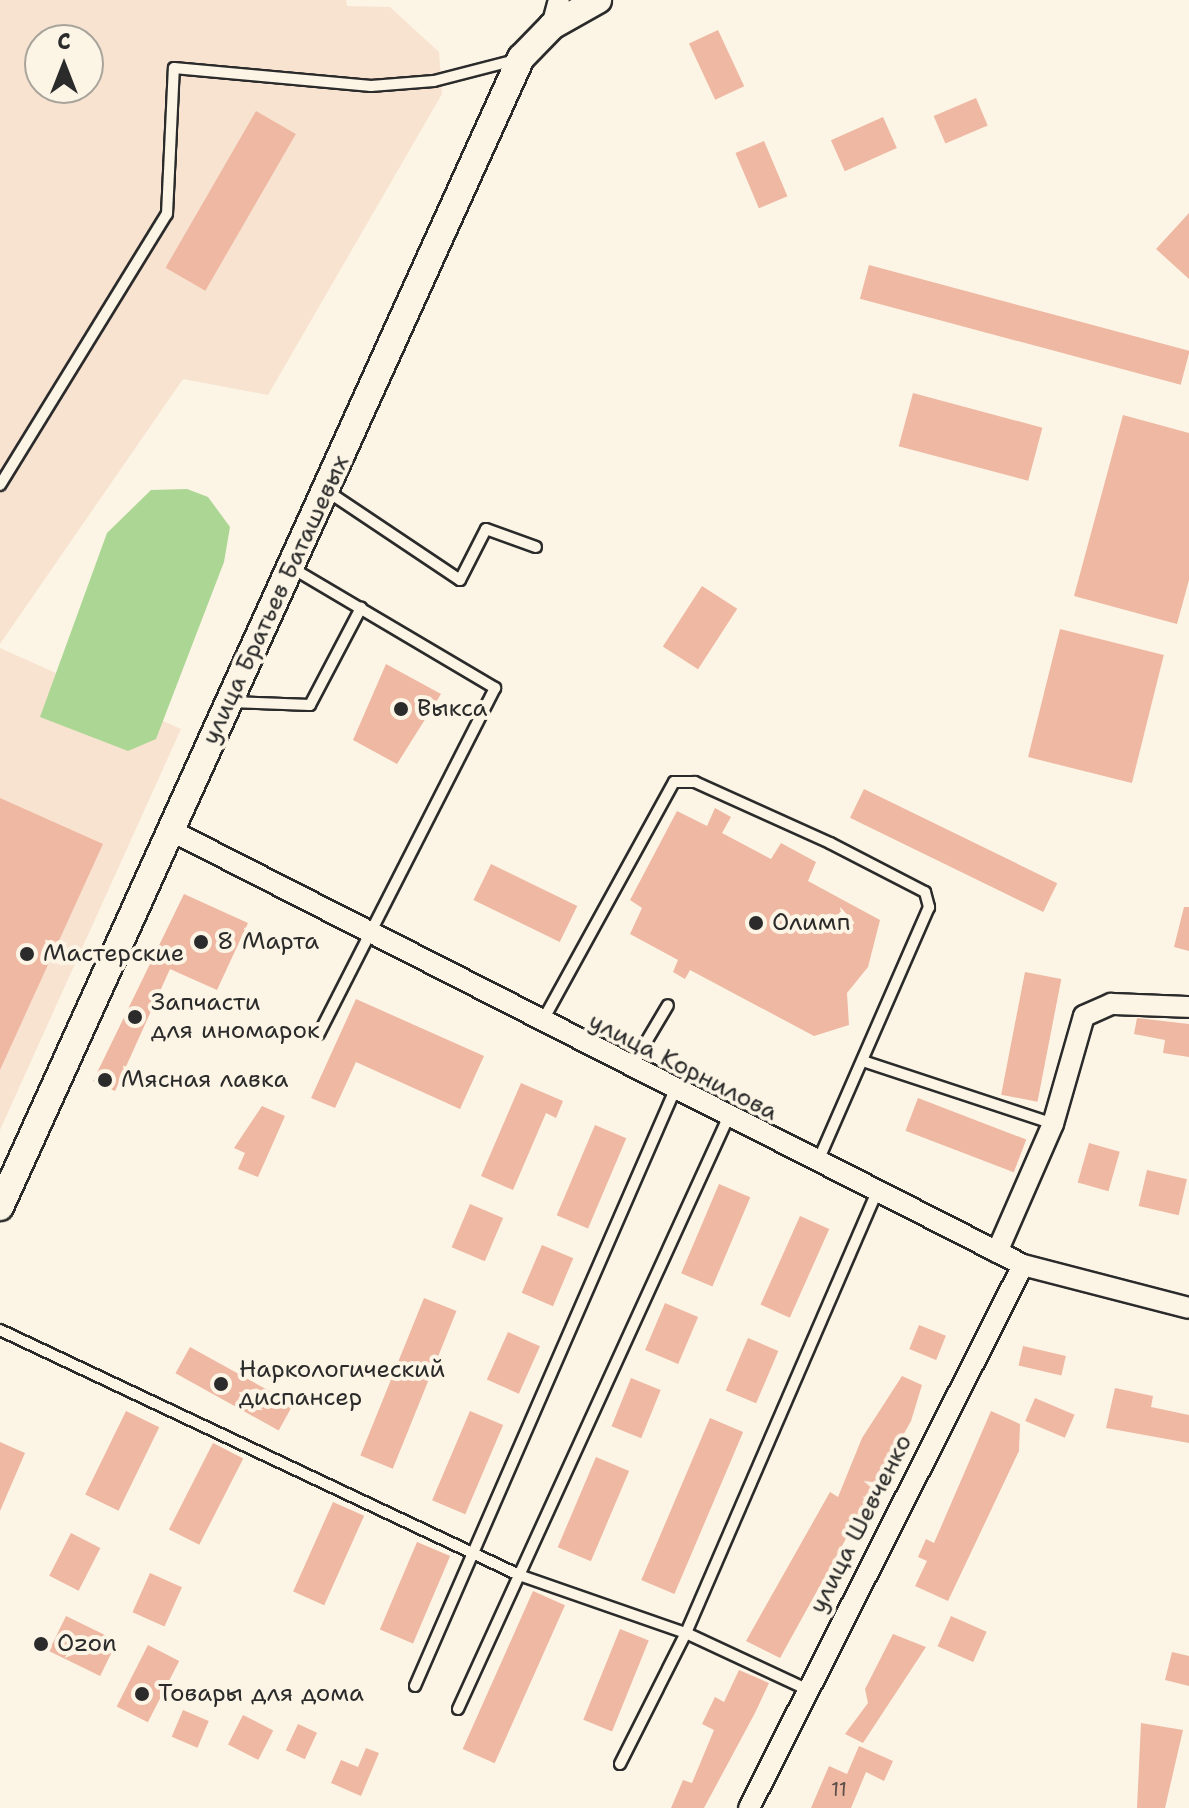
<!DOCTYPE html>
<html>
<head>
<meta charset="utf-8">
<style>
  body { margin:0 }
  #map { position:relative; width:1189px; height:1808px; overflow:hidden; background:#fcf5e5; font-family:"Shantell Sans",sans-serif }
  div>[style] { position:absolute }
  .built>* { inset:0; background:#f8e3d1 }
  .green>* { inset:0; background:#acd694 }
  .building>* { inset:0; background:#efb8a3; transform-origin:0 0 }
  .roads { filter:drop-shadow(2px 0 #2b2b2b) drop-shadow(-2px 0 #2b2b2b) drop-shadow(0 2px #2b2b2b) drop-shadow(0 -2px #2b2b2b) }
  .service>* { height:10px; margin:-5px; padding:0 5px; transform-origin:5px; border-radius:5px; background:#fcf5e5 }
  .minor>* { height:20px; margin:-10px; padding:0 10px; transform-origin:10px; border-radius:10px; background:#fcf5e5 }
  .tertiary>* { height:26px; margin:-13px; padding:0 13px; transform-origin:13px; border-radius:13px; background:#fcf5e5 }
  .dots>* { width:22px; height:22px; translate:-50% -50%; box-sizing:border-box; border:4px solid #fcf5e5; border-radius:50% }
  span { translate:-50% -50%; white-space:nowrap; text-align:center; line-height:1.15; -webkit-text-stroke:8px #fcf5e5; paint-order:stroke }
  .number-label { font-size:20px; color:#5c4e49 }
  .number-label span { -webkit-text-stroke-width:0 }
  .street-label { font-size:24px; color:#2b2b2b }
  .poi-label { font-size:24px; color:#2b2b2b }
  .left { translate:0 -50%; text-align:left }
  .north { position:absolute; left:24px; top:24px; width:80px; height:80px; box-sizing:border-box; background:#fcf5e5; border:2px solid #a8a49b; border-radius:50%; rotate:0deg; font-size:22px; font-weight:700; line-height:32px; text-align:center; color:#2b2b2b }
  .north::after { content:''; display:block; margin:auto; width:28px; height:36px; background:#2b2b2b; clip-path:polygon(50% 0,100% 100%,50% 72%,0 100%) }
</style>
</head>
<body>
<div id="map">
  <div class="built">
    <i style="clip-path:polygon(evenodd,0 0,346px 0,347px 6px,390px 7px,439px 52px,442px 94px,268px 395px,183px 379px,0 644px,0 0,40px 40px,88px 40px,88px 88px,40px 88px,40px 40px)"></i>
    <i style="clip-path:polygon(0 648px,181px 729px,0 1130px)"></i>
  </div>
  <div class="green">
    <i style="clip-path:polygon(187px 489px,208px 497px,230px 527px,224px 562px,156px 739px,128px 751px,40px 717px,107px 533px,151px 490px)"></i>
  </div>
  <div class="building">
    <i style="left:718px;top:30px;width:62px;height:32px;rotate:65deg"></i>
    <i style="left:976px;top:98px;width:30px;height:46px;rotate:67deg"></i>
    <i style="left:256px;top:111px;width:46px;height:181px;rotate:30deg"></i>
    <i style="left:883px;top:117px;width:34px;height:57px;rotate:66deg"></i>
    <i style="left:764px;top:141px;width:60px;height:31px;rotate:67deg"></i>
    <i style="clip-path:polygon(1189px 213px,1189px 279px,1156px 249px)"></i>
    <i style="left:869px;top:265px;width:332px;height:35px;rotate:15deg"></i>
    <i style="left:913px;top:393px;width:134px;height:55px;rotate:15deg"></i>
    <i style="clip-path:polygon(1123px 415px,1189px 433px,1189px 580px,1177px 624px,1074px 596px)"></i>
    <i style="left:702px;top:586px;width:42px;height:72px;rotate:33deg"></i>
    <i style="left:1060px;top:629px;width:107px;height:132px;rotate:14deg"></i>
    <i style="clip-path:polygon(386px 664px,441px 694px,397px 764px,353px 740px)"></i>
    <i style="left:864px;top:789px;width:215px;height:32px;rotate:26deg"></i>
    <i style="clip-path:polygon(0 798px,103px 844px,0 1070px)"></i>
    <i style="clip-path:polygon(715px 808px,731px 817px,722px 833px,771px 859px,781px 843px,816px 862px,808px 881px,880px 920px,868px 967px,847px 993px,849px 1025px,814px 1036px,690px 970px,685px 979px,673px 972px,678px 960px,630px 934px,642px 908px,630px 900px,677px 811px,707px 826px)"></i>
    <i style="left:491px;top:864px;width:96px;height:40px;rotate:26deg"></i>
    <i style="clip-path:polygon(184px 894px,248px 923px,217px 990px,170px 969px,115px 1091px,93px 1081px)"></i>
    <i style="clip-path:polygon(1184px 907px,1189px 907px,1189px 951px,1174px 947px)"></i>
    <i style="left:1025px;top:972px;width:37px;height:125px;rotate:11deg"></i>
    <i style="clip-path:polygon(356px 999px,484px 1056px,460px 1109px,356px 1062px,335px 1108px,311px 1098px)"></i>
    <i style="clip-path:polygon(1137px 1018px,1189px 1024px,1189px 1057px,1163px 1053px,1165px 1040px,1134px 1034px)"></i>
    <i style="clip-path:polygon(521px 1083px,563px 1101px,556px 1118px,546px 1113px,513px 1190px,481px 1176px)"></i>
    <i style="left:918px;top:1098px;width:116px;height:35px;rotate:21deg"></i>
    <i style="clip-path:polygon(262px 1106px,285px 1116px,258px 1177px,238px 1169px,245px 1153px,234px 1148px)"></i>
    <i style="left:595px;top:1125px;width:34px;height:98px;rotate:23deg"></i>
    <i style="left:1089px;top:1143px;width:32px;height:41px;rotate:16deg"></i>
    <i style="left:1147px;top:1170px;width:41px;height:37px;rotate:13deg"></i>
    <i style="left:719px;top:1184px;width:34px;height:97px;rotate:23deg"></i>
    <i style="left:470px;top:1204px;width:36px;height:47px;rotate:23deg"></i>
    <i style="left:800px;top:1216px;width:32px;height:97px;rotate:24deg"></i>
    <i style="left:542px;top:1245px;width:34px;height:52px;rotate:23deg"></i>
    <i style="left:424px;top:1298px;width:35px;height:170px;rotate:22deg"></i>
    <i style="left:665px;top:1303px;width:36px;height:51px;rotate:23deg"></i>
    <i style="left:919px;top:1325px;width:29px;height:26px;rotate:22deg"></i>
    <i style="left:508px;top:1332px;width:35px;height:52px;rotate:24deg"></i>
    <i style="left:748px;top:1338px;width:33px;height:57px;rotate:23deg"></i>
    <i style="left:1023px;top:1346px;width:44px;height:20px;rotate:13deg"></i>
    <i style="left:190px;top:1347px;width:118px;height:30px;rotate:29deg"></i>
    <i style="clip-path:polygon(902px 1376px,922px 1385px,911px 1421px,780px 1658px,746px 1641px,830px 1492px,838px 1497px,862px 1438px)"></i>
    <i style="left:631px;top:1378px;width:32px;height:52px;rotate:22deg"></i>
    <i style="clip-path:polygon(1115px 1388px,1153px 1396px,1151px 1407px,1189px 1415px,1189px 1443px,1106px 1428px)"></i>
    <i style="left:1035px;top:1398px;width:43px;height:25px;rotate:23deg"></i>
    <i style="left:126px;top:1411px;width:37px;height:93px;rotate:26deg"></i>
    <i style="left:470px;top:1411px;width:36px;height:97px;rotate:23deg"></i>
    <i style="clip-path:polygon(991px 1411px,1020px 1424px,1019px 1451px,948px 1601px,915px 1586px,927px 1561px,918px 1557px,926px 1539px,934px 1543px)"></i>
    <i style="left:710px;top:1418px;width:36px;height:176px;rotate:23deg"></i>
    <i style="clip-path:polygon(0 1442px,25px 1453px,0 1511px)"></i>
    <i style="left:213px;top:1443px;width:34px;height:97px;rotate:27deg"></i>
    <i style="left:596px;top:1457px;width:36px;height:98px;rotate:23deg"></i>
    <i style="left:333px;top:1502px;width:34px;height:98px;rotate:24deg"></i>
    <i style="left:71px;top:1533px;width:33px;height:48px;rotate:27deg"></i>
    <i style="left:417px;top:1542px;width:36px;height:95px;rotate:23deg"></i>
    <i style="left:150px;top:1573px;width:35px;height:43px;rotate:24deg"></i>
    <i style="left:533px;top:1591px;width:35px;height:173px;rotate:24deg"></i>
    <i style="left:66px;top:1616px;width:57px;height:39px;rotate:26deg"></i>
    <i style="left:951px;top:1616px;width:39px;height:33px;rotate:24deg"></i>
    <i style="left:620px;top:1629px;width:31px;height:98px;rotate:22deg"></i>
    <i style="clip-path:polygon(893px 1634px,926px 1647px,863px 1743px,845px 1734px,868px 1703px,865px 1689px)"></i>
    <i style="left:148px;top:1645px;width:35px;height:69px;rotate:27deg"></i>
    <i style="clip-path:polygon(1172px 1652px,1189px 1656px,1189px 1686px,1165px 1680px)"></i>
    <i style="clip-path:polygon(739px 1670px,769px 1683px,755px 1713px,704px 1808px,671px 1808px,683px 1780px,692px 1783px,714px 1730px,702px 1724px,715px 1697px,724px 1702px)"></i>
    <i style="left:183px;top:1710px;width:28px;height:29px;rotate:23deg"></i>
    <i style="left:243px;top:1715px;width:34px;height:33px;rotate:27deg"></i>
    <i style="clip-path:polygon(1141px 1723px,1183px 1730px,1165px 1808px,1137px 1808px)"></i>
    <i style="left:298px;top:1724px;width:21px;height:29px;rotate:25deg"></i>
    <i style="clip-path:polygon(859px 1746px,893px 1761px,884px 1781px,866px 1772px,851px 1808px,811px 1808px,829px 1766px,847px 1774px)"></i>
    <i style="clip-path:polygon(366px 1748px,379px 1753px,361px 1796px,331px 1783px,341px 1760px,358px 1767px)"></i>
  </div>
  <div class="roads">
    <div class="service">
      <i style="left:0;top:485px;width:318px;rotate:-58.4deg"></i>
      <i style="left:167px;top:214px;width:146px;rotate:-87.3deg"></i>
      <i style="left:174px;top:68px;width:198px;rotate:5.2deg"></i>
      <i style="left:371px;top:86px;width:63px;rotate:-4.5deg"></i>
      <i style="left:434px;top:81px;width:84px;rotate:-14.5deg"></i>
      <i style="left:327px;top:491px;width:160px;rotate:33.8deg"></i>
      <i style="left:460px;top:580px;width:57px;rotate:-63deg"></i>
      <i style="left:486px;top:529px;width:53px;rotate:19.8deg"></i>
      <i style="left:292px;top:568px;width:236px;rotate:30.6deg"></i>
      <i style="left:495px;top:688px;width:388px;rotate:117deg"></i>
      <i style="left:231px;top:702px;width:79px;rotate:2.2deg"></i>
      <i style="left:310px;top:705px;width:110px;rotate:-62.3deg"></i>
      <i style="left:542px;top:1022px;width:274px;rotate:-61.2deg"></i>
      <i style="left:674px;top:782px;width:21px"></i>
      <i style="left:695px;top:782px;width:148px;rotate:24.3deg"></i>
      <i style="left:830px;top:843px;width:107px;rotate:27.3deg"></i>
      <i style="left:925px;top:892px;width:16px;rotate:75deg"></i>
      <i style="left:929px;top:907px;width:277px;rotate:113.6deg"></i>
      <i style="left:863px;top:1061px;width:200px;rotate:18.3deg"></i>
      <i style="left:630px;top:1069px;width:74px;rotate:-59.3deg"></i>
      <i style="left:0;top:1330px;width:574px;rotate:25.27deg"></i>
      <i style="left:519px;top:1575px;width:177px;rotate:19.2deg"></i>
      <i style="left:686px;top:1633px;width:132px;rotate:25deg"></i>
      <i style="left:415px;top:1686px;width:648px;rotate:-66.44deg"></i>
      <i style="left:458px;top:1709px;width:648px;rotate:-65.45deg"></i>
      <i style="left:620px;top:1764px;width:147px;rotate:-63.3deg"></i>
      <i style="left:686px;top:1633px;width:478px;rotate:-66.6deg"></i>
    </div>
    <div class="minor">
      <i style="left:552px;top:26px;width:27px;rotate:-75deg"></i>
      <i style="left:170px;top:830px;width:958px;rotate:27.02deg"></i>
      <i style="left:1023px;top:1265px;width:171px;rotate:14.5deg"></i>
      <i style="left:997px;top:1252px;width:140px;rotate:-66.4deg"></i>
      <i style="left:1053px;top:1124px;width:112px;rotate:-74deg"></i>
      <i style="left:1084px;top:1016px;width:30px;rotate:-24deg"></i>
      <i style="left:1111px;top:1004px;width:78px;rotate:2.2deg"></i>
      <i style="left:749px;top:1808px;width:608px;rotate:-63.22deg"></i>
    </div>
    <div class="tertiary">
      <i style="left:0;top:1207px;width:1262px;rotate:-65.61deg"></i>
      <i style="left:521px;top:58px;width:45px;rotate:-45.9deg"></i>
      <i style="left:552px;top:26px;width:53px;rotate:-29.5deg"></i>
    </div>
  </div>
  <div class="dots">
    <i style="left:401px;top:709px;background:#2b2b2b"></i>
    <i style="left:756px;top:923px;background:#2b2b2b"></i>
    <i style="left:201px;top:942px;background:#2b2b2b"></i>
    <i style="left:27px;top:954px;background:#2b2b2b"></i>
    <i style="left:135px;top:1017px;background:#2b2b2b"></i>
    <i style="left:105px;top:1080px;background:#2b2b2b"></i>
    <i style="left:221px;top:1384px;background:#2b2b2b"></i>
    <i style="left:41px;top:1644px;background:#2b2b2b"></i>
    <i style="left:142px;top:1694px;background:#2b2b2b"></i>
  </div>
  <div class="number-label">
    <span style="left:839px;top:1789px">11</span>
  </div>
  <div class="street-label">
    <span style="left:276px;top:600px;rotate:-65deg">улица Братьев Баташевых</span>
    <span style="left:683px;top:1067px;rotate:27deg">улица Корнилова</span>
    <span style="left:861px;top:1524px;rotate:-63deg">улица Шевченко</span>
  </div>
  <div class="poi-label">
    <span class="left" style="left:417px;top:709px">Выкса</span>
    <span class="left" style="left:772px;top:923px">Олимп</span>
    <span class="left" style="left:217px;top:942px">8 Марта</span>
    <span class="left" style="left:43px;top:954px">Мастерские</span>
    <span class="left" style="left:151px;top:1017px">Запчасти<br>для иномарок</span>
    <span class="left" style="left:121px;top:1080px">Мясная лавка</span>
    <span class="left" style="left:239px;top:1384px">Наркологический<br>диспансер</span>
    <span class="left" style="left:57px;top:1644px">Ozon</span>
    <span class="left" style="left:158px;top:1694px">Товары для дома</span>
  </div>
  <div class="north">С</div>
</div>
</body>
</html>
